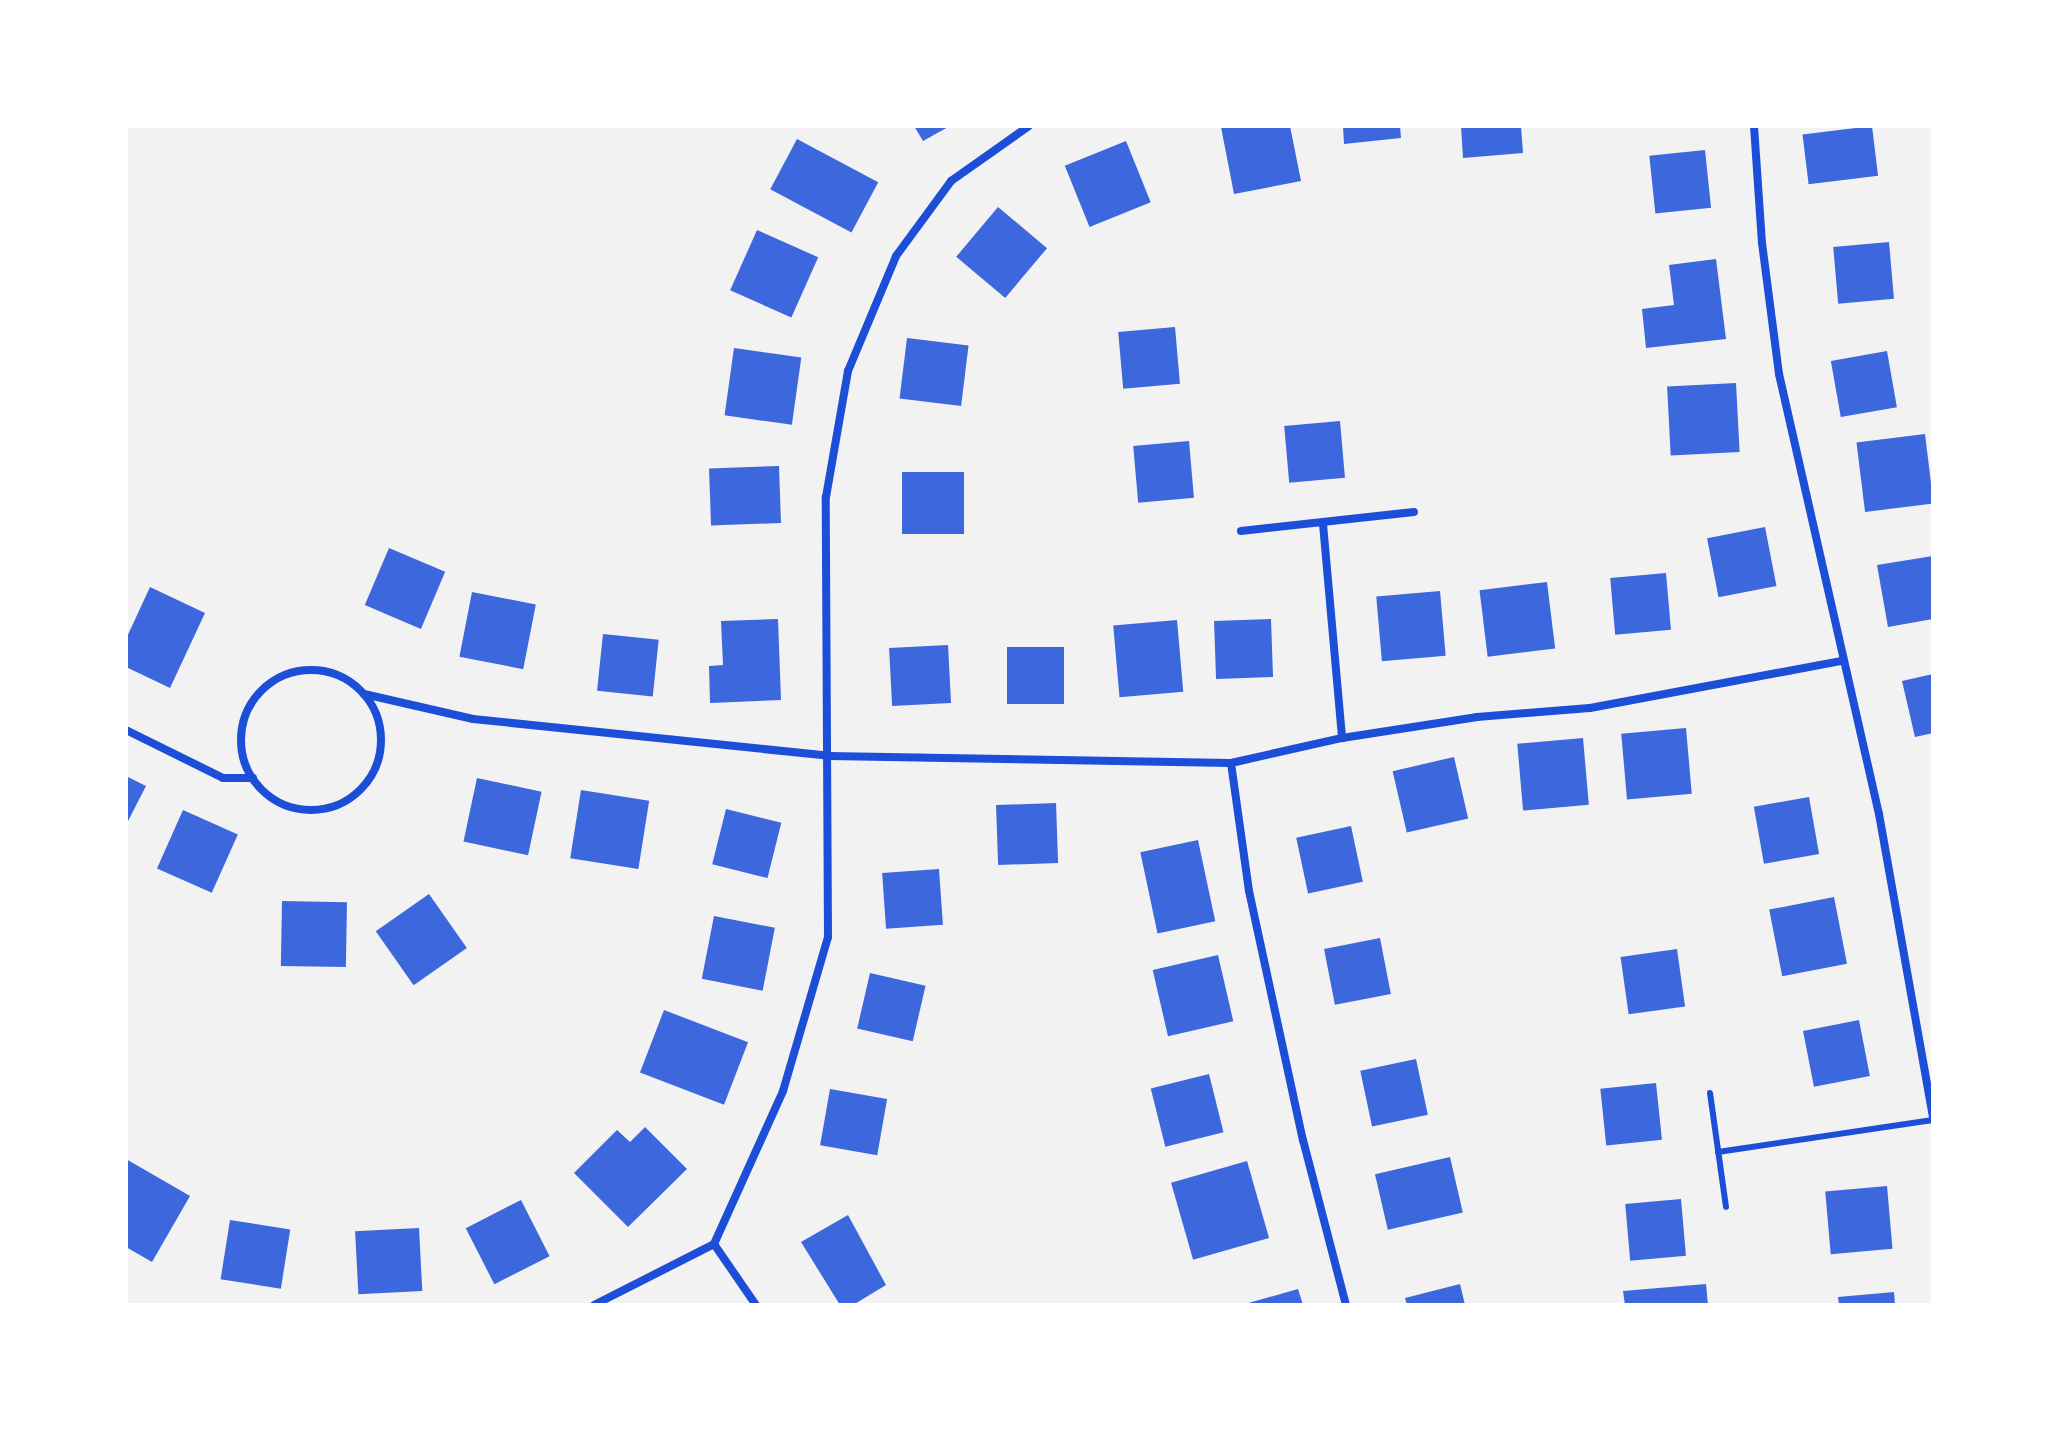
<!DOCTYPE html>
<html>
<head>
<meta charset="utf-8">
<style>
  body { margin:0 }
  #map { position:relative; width:2059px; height:1431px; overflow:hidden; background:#f2f2f2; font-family:"Work Sans",sans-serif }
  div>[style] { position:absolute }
  .building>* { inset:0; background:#3d67dc; transform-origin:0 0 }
  .service>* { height:6px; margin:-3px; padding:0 3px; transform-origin:3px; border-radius:3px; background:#1d4ed8 }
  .minor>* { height:8px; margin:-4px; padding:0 4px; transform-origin:4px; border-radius:4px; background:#1d4ed8 }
  .minor>.ring { margin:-4px; padding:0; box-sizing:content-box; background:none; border:8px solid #1d4ed8; border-radius:50% }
  span { translate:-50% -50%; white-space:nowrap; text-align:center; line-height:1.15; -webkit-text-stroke:8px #fff; paint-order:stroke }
  .frame { position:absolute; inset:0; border:128px solid #fff; pointer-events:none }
</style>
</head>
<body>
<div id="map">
  <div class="building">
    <i style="clip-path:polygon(914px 126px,950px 126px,923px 141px)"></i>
    <i style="clip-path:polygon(1290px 126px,1301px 181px,1234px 194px,1221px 127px)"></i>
    <i style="clip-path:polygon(1343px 126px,1400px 126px,1401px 138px,1344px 144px)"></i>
    <i style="clip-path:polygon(1461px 126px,1521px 126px,1523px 153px,1463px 158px)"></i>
    <i style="left:1872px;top:126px;width:50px;height:70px;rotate:83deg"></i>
    <i style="left:797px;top:139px;width:92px;height:57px;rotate:28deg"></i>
    <i style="left:1126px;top:141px;width:66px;height:66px;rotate:68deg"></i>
    <i style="left:1705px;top:150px;width:58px;height:56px;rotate:84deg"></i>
    <i style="left:998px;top:207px;width:64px;height:65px;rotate:40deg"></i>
    <i style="left:757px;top:230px;width:67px;height:66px;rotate:24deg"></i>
    <i style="left:1889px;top:242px;width:57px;height:56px;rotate:85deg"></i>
    <i style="clip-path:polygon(1716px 259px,1726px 339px,1646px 348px,1642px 309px,1674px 305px,1669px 265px)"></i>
    <i style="left:1175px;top:327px;width:57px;height:57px;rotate:85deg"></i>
    <i style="left:907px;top:338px;width:62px;height:61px;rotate:7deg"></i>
    <i style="left:734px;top:348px;width:68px;height:68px;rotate:8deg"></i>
    <i style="left:1887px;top:351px;width:57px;height:57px;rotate:80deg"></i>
    <i style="left:1736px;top:383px;width:69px;height:69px;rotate:87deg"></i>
    <i style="left:1340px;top:421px;width:57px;height:56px;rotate:85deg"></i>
    <i style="left:1925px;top:434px;width:70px;height:69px;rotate:83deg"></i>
    <i style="left:1189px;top:441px;width:57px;height:56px;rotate:85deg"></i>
    <i style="left:779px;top:466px;width:57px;height:70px;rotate:88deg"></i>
    <i style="left:902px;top:472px;width:62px;height:62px"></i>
    <i style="left:1765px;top:527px;width:60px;height:59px;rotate:79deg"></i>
    <i style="left:389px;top:548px;width:61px;height:62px;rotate:23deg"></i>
    <i style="clip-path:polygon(1933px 556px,1933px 619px,1888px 627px,1877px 565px)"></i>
    <i style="left:1666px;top:573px;width:57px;height:56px;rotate:85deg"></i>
    <i style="left:1547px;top:582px;width:67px;height:68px;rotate:83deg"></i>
    <i style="clip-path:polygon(150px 587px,205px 613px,170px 688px,126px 667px,126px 639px)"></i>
    <i style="left:1440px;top:591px;width:65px;height:64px;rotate:85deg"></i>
    <i style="left:472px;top:592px;width:65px;height:66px;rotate:11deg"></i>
    <i style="clip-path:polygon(778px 619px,781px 700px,710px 703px,709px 666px,723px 665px,721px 621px)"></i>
    <i style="left:1271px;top:619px;width:58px;height:57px;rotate:88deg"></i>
    <i style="left:1177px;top:620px;width:72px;height:64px;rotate:85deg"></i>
    <i style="left:603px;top:634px;width:56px;height:57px;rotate:6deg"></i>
    <i style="left:948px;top:645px;width:58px;height:59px;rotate:87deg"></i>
    <i style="left:1007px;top:647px;width:57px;height:57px"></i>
    <i style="clip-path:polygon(1933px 674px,1933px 733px,1915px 737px,1902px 681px)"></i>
    <i style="left:1686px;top:728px;width:66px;height:65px;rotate:85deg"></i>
    <i style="left:1583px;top:738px;width:67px;height:66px;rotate:85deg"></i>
    <i style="left:1454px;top:757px;width:63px;height:63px;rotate:77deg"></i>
    <i style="clip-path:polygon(126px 776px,146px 786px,126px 825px)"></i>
    <i style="left:477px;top:778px;width:66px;height:65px;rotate:12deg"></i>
    <i style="left:581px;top:790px;width:69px;height:69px;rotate:9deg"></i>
    <i style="left:1809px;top:797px;width:58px;height:56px;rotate:80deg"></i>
    <i style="left:1056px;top:803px;width:60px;height:60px;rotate:88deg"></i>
    <i style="left:726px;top:809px;width:57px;height:57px;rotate:14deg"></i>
    <i style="left:183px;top:810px;width:60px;height:64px;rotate:24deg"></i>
    <i style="left:1351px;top:826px;width:57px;height:56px;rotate:78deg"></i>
    <i style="left:1198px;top:840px;width:83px;height:59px;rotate:78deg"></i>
    <i style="left:939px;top:869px;width:56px;height:57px;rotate:86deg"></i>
    <i style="left:429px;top:894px;width:66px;height:65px;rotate:55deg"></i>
    <i style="left:1834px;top:897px;width:68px;height:66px;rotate:79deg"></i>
    <i style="left:282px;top:901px;width:65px;height:65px;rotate:1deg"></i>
    <i style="left:714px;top:916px;width:62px;height:64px;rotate:11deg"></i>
    <i style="left:1380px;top:938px;width:57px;height:57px;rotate:79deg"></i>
    <i style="left:1677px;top:949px;width:58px;height:57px;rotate:82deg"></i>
    <i style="left:1218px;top:955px;width:68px;height:67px;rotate:77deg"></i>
    <i style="left:870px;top:973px;width:57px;height:57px;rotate:13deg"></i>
    <i style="left:664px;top:1010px;width:90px;height:67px;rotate:21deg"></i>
    <i style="left:1859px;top:1020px;width:57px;height:57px;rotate:79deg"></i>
    <i style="left:1416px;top:1059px;width:57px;height:57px;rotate:78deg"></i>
    <i style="left:1209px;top:1074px;width:60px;height:60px;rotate:76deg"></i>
    <i style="left:1656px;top:1083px;width:57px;height:56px;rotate:84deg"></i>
    <i style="left:830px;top:1089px;width:58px;height:57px;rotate:10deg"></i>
    <i style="clip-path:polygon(645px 1127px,687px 1169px,628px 1227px,574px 1173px,617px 1130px,630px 1142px)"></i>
    <i style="left:1450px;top:1157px;width:57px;height:77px;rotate:77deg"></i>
    <i style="clip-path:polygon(126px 1159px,190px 1196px,152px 1262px,126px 1247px)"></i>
    <i style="left:1247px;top:1161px;width:80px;height:79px;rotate:74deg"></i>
    <i style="left:1887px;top:1186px;width:63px;height:62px;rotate:85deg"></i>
    <i style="left:1681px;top:1199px;width:57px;height:56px;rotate:85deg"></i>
    <i style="left:521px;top:1200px;width:63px;height:62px;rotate:63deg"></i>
    <i style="clip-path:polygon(848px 1215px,886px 1285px,853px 1305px,840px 1305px,801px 1242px)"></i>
    <i style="left:230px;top:1220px;width:61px;height:60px;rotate:9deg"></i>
    <i style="left:419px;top:1228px;width:63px;height:64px;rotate:87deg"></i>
    <i style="clip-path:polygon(1460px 1284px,1465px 1305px,1407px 1305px,1405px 1298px)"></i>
    <i style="clip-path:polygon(1706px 1284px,1708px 1305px,1625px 1305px,1623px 1291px)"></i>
    <i style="clip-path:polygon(1298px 1289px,1303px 1305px,1246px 1305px,1245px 1304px)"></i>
    <i style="clip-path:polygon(1894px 1292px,1895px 1305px,1839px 1305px,1838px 1297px)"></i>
  </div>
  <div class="service">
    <i style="left:1710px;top:1093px;width:115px;rotate:82deg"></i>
    <i style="left:1718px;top:1152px;width:217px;rotate:-8.5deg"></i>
  </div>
  <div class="minor">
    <i style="left:1754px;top:126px;width:117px;rotate:86.1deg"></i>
    <i style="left:1762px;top:243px;width:132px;rotate:82.6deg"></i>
    <i style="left:1779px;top:374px;width:451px;rotate:77.2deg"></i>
    <i style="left:1879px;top:814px;width:307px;rotate:79.9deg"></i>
    <i style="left:1323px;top:524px;width:215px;rotate:84.9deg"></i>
    <i style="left:1241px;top:531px;width:174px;rotate:-6.3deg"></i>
    <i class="ring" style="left:241px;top:670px;width:132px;height:132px"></i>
    <i style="left:364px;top:694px;width:112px;rotate:12.9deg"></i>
    <i style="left:473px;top:719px;width:358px;rotate:5.9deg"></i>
    <i style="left:829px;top:756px;width:402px;rotate:1deg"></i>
    <i style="left:1231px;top:763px;width:114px;rotate:-12.7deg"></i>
    <i style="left:1342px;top:738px;width:137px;rotate:-8.8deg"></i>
    <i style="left:1477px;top:717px;width:113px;rotate:-4.6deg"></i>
    <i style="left:1590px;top:708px;width:256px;rotate:-10.6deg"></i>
    <i style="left:126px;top:730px;width:108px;rotate:26.3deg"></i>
    <i style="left:223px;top:778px;width:30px"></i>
    <i style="left:1231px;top:763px;width:129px;rotate:82deg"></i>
    <i style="left:1249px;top:891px;width:255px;rotate:77.8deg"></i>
    <i style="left:1303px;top:1140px;width:171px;rotate:75.4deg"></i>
    <i style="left:714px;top:1244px;width:74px;rotate:55.5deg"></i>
    <i style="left:594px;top:1305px;width:135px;rotate:-26.9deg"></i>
    <i style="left:714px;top:1244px;width:168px;rotate:-65.7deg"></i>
    <i style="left:783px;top:1091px;width:160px;rotate:-73.7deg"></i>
    <i style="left:828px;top:937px;width:440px;rotate:-90.3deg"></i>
    <i style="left:826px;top:497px;width:128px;rotate:-80.1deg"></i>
    <i style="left:848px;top:371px;width:125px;rotate:-67.3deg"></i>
    <i style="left:896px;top:256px;width:93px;rotate:-53.7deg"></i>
    <i style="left:951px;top:181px;width:95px;rotate:-35.2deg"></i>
  </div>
  <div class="frame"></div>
</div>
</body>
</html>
